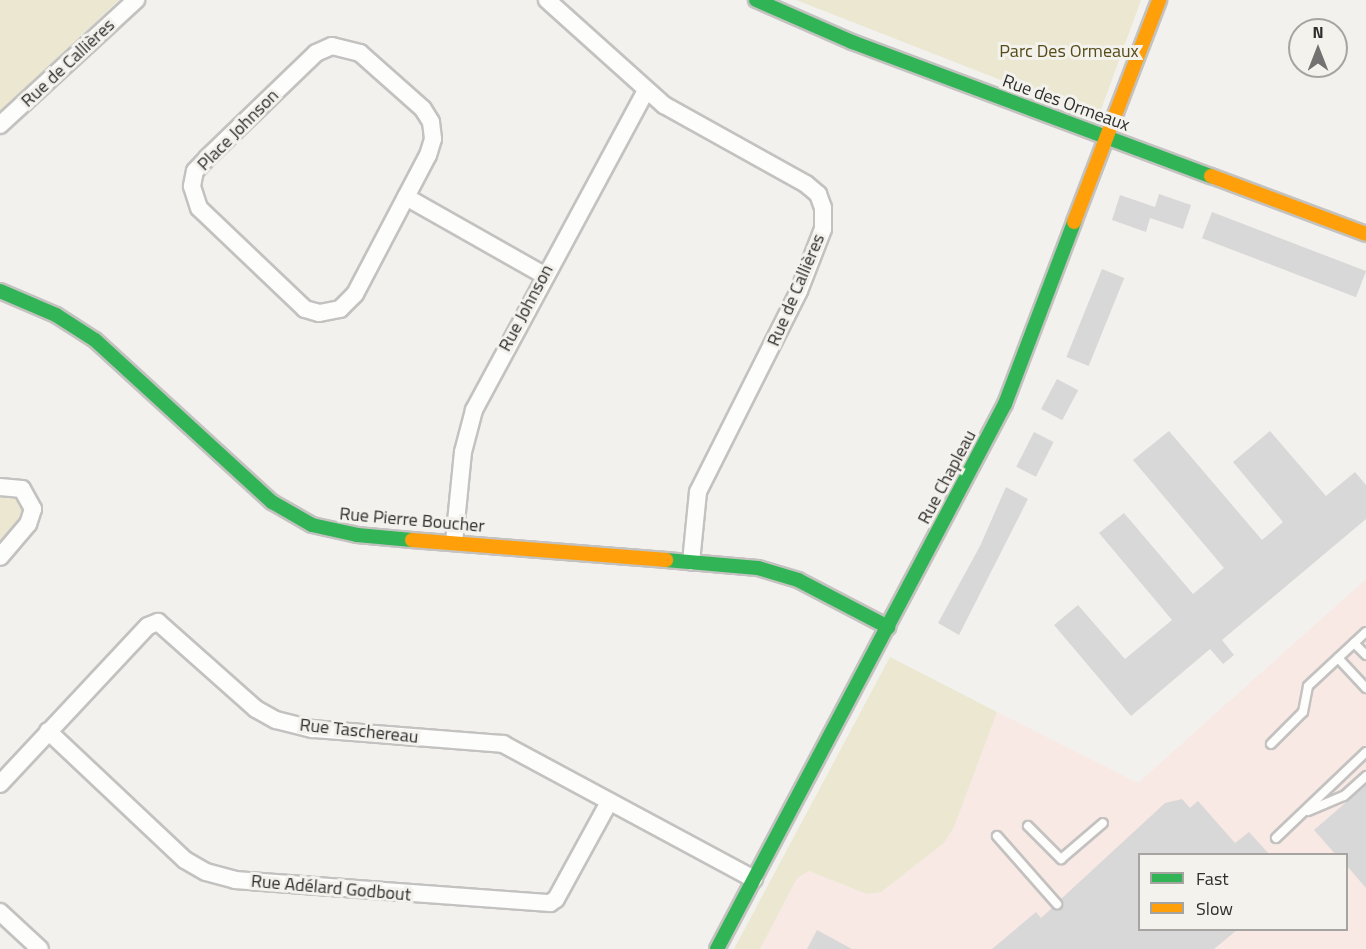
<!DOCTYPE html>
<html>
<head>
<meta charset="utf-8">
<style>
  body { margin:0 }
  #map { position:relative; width:1366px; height:949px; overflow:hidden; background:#f2f1ee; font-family:"Titillium Web",sans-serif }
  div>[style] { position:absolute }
  .commercial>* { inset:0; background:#f8e9e4 }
  .green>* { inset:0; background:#ebe7d1 }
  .building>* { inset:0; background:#d9d8d8; transform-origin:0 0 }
  .roads { filter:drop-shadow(2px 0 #c3c2c0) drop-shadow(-2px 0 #c3c2c0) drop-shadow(0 2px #c3c2c0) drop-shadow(0 -2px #c3c2c0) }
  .lane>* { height:8px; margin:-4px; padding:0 4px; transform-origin:4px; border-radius:4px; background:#fdfdfc }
  .street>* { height:16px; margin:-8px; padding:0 8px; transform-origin:8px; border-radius:8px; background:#fdfdfc }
  .fast>* { height:14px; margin:-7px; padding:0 7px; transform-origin:7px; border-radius:7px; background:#30b455 }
  .slow>* { height:14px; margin:-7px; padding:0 7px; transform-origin:7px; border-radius:7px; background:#ff9f0a }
  span { translate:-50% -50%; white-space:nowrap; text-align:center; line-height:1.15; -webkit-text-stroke:6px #f3f2ed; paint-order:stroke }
  .park-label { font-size:18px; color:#564c18 }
  .street-label { font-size:18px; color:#2f2e2d }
  .legend { position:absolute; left:1138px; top:853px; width:210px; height:78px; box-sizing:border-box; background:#f3f2ed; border:2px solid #a5a4a0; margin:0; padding:8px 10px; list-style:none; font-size:18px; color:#2f2e2d }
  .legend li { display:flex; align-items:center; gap:12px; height:30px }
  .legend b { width:30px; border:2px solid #a5a4a0 }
  .north { position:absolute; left:1288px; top:18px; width:60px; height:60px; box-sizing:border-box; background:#f3f2ed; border:2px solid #a5a4a0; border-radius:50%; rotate:0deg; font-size:16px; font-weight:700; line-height:24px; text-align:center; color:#2f2e2d }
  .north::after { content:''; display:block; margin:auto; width:21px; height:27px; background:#737271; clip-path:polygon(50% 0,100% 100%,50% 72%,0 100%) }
</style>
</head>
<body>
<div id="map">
  <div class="commercial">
    <i style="clip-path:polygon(evenodd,1366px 579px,1366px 949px,760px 949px,797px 878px,809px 871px,867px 894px,881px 892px,944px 843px,954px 827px,997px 712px,1138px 783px,1366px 579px,1140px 854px,1346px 854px,1346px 930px,1140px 930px,1140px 854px)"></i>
  </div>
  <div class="green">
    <i style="clip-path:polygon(0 0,119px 0,0 111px)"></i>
    <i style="clip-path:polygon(796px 0,1141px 0,1098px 118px)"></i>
    <i style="clip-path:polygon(5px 494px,20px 499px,24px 509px,22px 519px,0 543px,0 495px)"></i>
    <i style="clip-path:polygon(890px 657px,997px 712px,954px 827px,944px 843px,881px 892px,867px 894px,809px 871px,797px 878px,760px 949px,734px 949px)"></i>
  </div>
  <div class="building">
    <i style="clip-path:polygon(1159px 194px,1191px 205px,1183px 229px,1150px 218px,1146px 232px,1112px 220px,1120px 195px,1155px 207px)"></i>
    <i style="left:1212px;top:212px;width:165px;height:28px;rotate:21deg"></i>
    <i style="left:1102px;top:269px;width:24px;height:95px;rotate:22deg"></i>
    <i style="left:1057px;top:379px;width:24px;height:34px;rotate:28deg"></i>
    <i style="clip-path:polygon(1169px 431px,1262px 540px,1283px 522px,1233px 462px,1270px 431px,1326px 496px,1355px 472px,1366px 485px,1366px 519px,1222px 640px,1234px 655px,1223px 664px,1210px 649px,1131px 716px,1054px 625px,1078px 605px,1125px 659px,1172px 620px,1099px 533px,1124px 513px,1193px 594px,1224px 568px,1133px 460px)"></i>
    <i style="left:1034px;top:432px;width:22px;height:39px;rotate:27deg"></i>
    <i style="clip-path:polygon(1006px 487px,1028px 499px,959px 635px,938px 623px,980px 546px)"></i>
    <i style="clip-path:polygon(1366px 785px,1366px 888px,1347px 866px,1347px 855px,1336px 855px,1314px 830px)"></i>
    <i style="clip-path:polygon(1182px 799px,1190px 808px,1198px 801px,1235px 843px,1249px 832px,1270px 855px,1140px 855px,1140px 930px,1237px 930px,1214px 949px,992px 949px,1036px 912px,1041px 918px,1052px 908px,1061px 909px,1061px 899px,1165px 803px)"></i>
    <i style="clip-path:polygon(817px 930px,852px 949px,807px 949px)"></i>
  </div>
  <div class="roads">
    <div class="lane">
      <i style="left:1354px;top:643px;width:17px;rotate:45deg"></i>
      <i style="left:1338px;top:658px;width:41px;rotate:47deg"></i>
      <i style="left:1271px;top:744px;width:45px;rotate:-45deg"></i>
      <i style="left:1303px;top:712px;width:26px;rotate:-79deg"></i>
      <i style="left:1308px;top:686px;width:79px;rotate:-43deg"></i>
      <i style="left:1308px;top:811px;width:39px;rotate:-23deg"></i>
      <i style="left:1344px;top:796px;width:30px;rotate:-42deg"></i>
      <i style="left:1028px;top:826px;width:47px;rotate:45deg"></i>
      <i style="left:1061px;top:859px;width:55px;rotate:-40.6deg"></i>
      <i style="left:997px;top:836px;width:91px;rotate:48.6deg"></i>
      <i style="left:1276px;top:838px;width:124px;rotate:-43.7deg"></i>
    </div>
    <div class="street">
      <i style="left:547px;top:0;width:157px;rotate:41.9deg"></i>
      <i style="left:664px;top:105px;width:162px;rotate:29.1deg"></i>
      <i style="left:806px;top:184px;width:16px;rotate:40deg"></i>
      <i style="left:818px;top:194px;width:15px;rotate:70deg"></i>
      <i style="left:823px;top:208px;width:21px;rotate:90deg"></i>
      <i style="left:823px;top:229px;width:66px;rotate:111.2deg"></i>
      <i style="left:799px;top:291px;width:225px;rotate:116.7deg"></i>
      <i style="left:698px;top:492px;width:70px;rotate:95.7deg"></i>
      <i style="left:332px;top:46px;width:29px;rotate:14deg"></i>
      <i style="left:360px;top:53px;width:84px;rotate:41.6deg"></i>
      <i style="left:423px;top:109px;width:15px;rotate:58deg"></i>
      <i style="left:431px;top:122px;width:17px;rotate:83deg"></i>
      <i style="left:433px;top:139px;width:17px;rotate:107deg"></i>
      <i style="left:428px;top:155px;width:157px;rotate:117.7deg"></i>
      <i style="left:355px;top:294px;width:21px;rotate:135deg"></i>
      <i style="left:340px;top:309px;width:21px;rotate:169deg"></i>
      <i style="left:319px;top:313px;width:15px;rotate:-164deg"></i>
      <i style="left:305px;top:309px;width:146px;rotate:-136.4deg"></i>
      <i style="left:199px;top:208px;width:23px;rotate:-108deg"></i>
      <i style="left:192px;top:186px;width:15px;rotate:-79deg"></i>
      <i style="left:195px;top:171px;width:18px;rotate:-47deg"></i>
      <i style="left:207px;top:158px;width:151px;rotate:-43.9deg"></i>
      <i style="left:316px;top:53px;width:17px;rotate:-24deg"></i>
      <i style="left:0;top:125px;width:185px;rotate:-42.6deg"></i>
      <i style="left:406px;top:197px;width:159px;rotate:29.5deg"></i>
      <i style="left:0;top:487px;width:22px;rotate:5deg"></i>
      <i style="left:22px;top:489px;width:23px;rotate:61deg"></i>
      <i style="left:33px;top:509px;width:16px;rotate:108deg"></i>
      <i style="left:28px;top:524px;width:43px;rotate:130.3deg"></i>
      <i style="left:454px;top:542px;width:90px;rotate:-84.3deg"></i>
      <i style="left:463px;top:452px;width:43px;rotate:-75.3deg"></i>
      <i style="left:474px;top:410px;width:363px;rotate:-61.7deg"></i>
      <i style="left:48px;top:731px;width:188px;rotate:43.3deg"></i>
      <i style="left:185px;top:860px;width:24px;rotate:30deg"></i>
      <i style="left:206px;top:872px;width:30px;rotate:15deg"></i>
      <i style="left:235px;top:880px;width:316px;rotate:4.2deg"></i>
      <i style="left:550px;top:903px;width:7px;rotate:-34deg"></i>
      <i style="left:556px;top:899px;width:111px;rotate:-61.3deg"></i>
      <i style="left:0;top:784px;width:216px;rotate:-46.9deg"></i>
      <i style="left:148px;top:626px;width:11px;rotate:-22deg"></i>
      <i style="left:158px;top:622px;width:131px;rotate:41.6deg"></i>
      <i style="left:256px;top:709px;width:23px;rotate:29deg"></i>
      <i style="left:276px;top:720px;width:38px;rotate:14deg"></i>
      <i style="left:313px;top:729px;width:191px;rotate:4.5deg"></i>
      <i style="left:503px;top:744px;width:285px;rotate:28.3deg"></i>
      <i style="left:0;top:912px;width:54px;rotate:42.8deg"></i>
    </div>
    <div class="fast">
      <i style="left:756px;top:0;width:105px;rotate:23.6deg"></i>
      <i style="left:852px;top:42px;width:383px;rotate:20.5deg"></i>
      <i style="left:0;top:291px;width:61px;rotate:23.2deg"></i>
      <i style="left:56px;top:315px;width:46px;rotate:32.7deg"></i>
      <i style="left:95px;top:340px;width:240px;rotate:42.5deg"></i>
      <i style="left:272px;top:502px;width:46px;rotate:29.9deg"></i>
      <i style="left:312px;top:525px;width:46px;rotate:12.5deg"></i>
      <i style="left:357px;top:535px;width:55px;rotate:5.2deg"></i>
      <i style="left:666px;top:560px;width:92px;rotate:5deg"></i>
      <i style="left:758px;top:568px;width:42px;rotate:16.7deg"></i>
      <i style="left:798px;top:580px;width:102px;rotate:27.6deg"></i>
      <i style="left:717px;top:949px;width:616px;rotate:-62.15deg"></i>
      <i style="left:1005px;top:404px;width:195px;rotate:-69.2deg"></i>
    </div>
    <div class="slow">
      <i style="left:1211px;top:176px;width:165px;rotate:20.5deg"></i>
      <i style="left:1074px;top:222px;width:238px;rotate:-69deg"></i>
      <i style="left:412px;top:540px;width:255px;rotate:4.5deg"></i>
    </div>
  </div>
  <div class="park-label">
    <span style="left:1069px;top:51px">Parc Des Ormeaux</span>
  </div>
  <div class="street-label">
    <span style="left:68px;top:63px;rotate:-43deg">Rue de Callières</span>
    <span style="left:1066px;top:103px;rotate:20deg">Rue des Ormeaux</span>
    <span style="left:238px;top:130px;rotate:-45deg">Place Johnson</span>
    <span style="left:796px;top:290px;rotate:-67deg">Rue de Callières</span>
    <span style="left:526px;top:308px;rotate:-62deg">Rue Johnson</span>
    <span style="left:947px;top:477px;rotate:-62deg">Rue Chapleau</span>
    <span style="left:412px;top:520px;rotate:5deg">Rue Pierre Boucher</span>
    <span style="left:359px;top:731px;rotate:6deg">Rue Taschereau</span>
    <span style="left:331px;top:888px;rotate:5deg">Rue Adélard Godbout</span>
  </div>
  <ul class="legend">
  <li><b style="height:8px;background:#30b455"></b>Fast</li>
  <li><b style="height:8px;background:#ff9f0a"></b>Slow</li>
  </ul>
  <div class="north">N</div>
</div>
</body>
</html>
